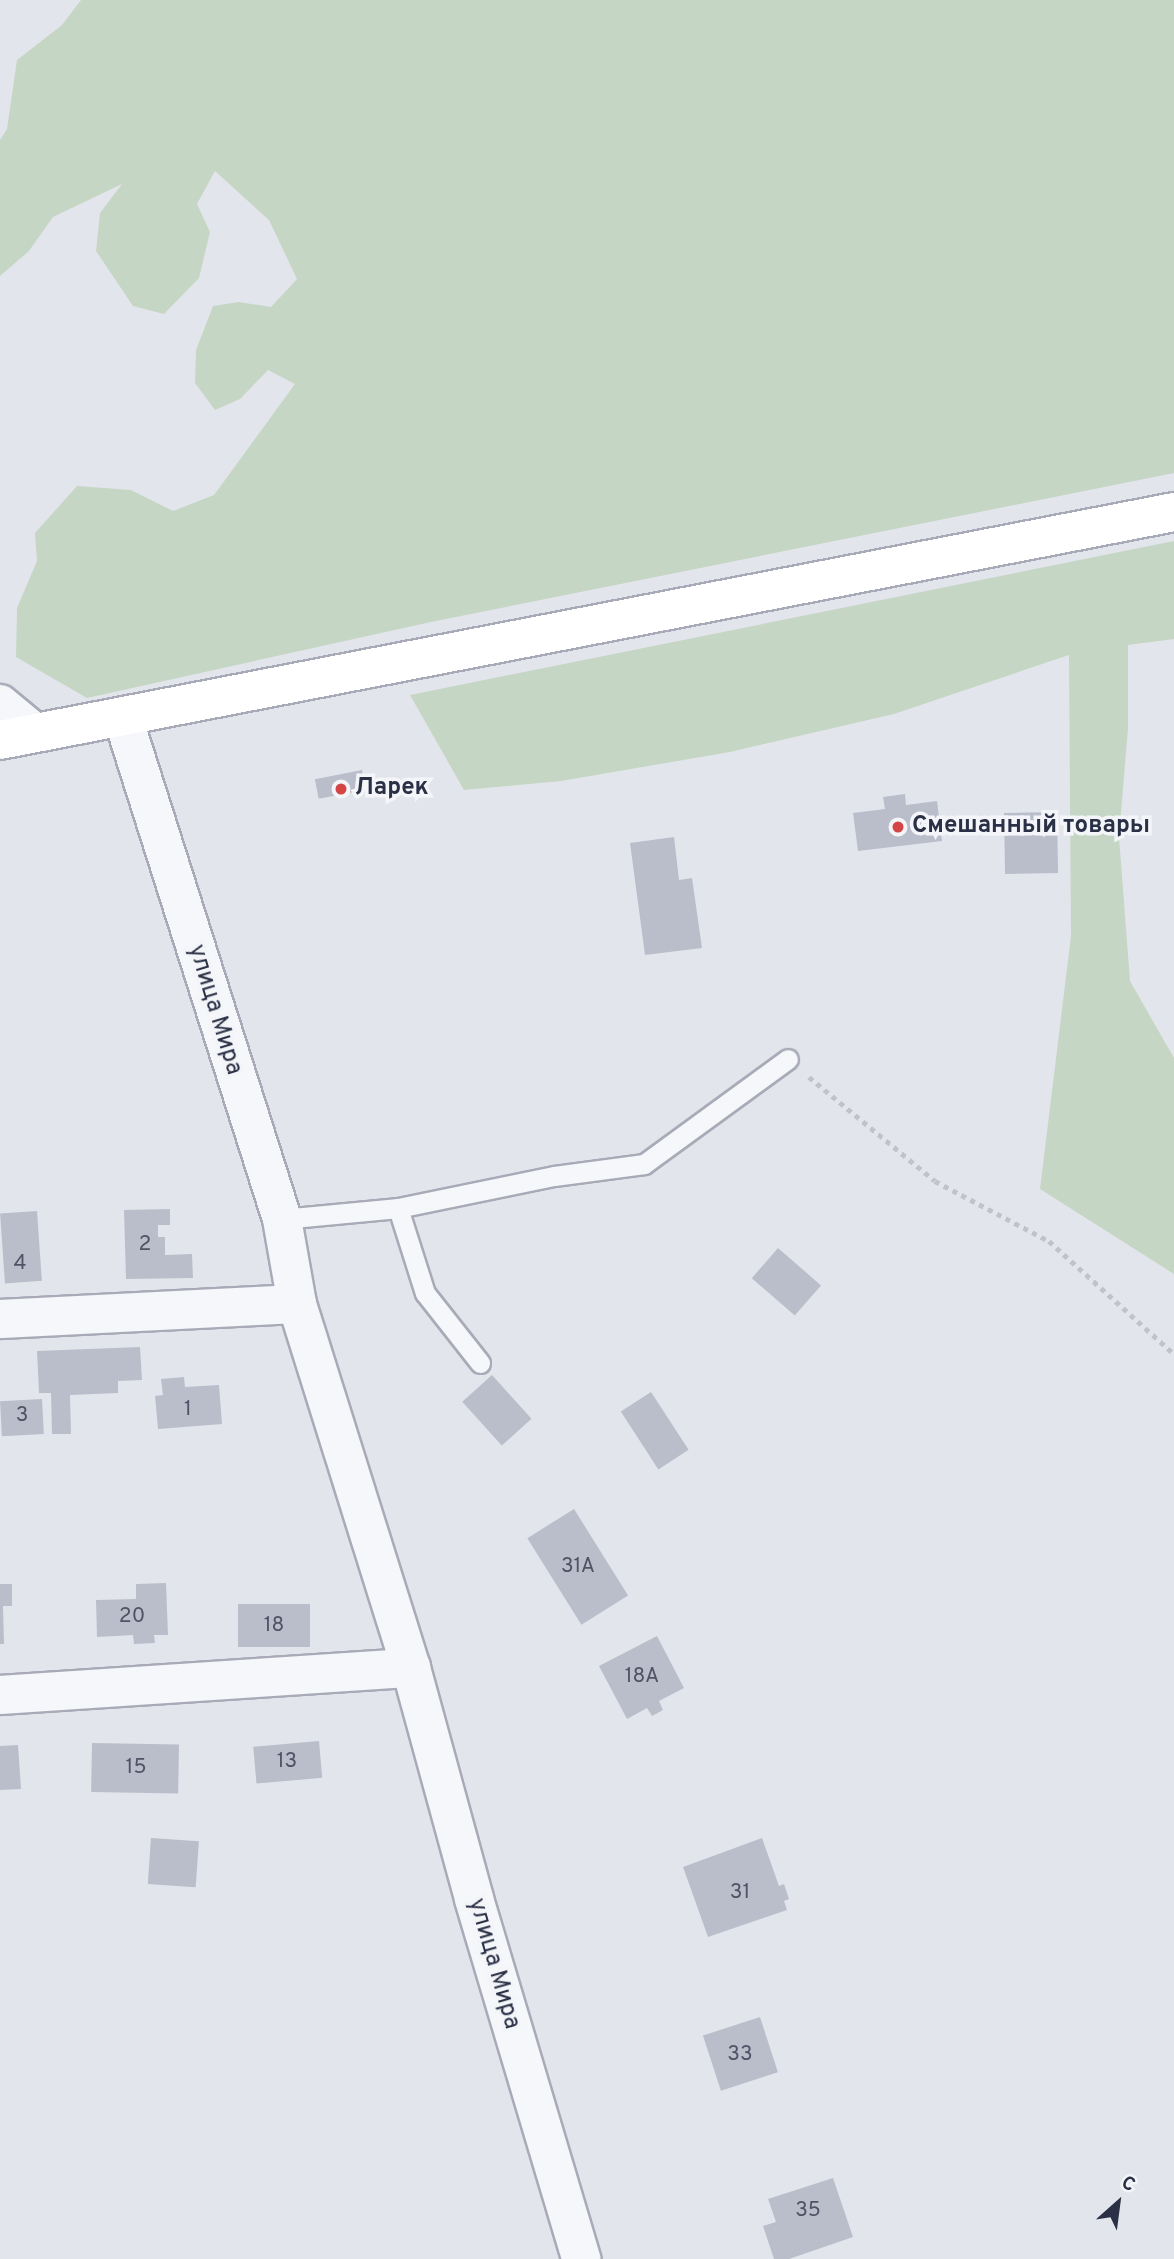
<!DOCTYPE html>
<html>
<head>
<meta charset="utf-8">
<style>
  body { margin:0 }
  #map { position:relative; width:1174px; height:2259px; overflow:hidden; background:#e3e5ec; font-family:Overpass,sans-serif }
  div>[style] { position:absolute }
  .green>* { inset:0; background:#c6d6c4 }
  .building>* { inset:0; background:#babeca; transform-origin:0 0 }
  .path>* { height:4.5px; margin-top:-2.25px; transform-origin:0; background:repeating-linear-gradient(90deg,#c1c3cb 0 5px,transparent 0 10px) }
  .roads { filter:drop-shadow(2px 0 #a8abb7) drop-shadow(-2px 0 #a8abb7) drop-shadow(0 2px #a8abb7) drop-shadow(0 -2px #a8abb7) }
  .lane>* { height:19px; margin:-9.5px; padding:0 9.5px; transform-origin:9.5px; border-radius:9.5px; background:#f6f7fa }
  .street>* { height:38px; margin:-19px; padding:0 19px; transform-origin:19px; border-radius:19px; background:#f6f7fa }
  .primary>* { height:38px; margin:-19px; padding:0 19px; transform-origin:19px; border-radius:19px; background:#fff }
  .dots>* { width:19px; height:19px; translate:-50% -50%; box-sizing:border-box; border:4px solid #f3f5f9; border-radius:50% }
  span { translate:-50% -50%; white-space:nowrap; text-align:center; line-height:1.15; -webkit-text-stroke:7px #f3f5f9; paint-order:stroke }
  .number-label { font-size:21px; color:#4e5466 }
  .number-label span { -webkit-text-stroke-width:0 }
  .poi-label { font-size:24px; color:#2a3045; font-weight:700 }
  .left { translate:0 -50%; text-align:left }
  .street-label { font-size:24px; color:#2a3045 }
  .north { position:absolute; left:1083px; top:2168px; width:70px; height:70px; -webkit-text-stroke:5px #f3f5f9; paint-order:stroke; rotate:28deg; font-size:19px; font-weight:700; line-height:28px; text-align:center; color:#2a3045 }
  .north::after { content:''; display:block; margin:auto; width:24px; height:32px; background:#2a3045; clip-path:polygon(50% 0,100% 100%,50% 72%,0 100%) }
</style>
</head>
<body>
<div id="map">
  <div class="green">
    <i style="clip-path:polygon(81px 0,1174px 0,1174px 473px,431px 622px,87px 698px,16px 657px,17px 608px,37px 561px,35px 533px,77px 486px,131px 490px,173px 511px,214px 495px,295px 384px,268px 370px,240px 399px,215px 410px,195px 383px,196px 350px,213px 306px,239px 302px,271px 307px,297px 279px,269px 220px,215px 171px,197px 204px,210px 232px,199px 278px,164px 314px,133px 306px,96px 251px,100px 213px,122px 184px,53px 217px,29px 251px,0 276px,0 140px,7px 129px,17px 60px,62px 25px)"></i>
    <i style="clip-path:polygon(1174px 541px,1174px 639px,1128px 645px,1128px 728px,1119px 837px,1130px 981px,1174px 1058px,1174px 1274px,1040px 1189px,1071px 936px,1069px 655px,894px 714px,730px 752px,561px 781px,464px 790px,410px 695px)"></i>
  </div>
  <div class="building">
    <i style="left:362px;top:770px;width:20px;height:48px;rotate:79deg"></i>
    <i style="clip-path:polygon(905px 794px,906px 805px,937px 801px,942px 841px,858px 851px,853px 813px,885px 809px,883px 797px)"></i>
    <i style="left:1057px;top:812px;width:61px;height:53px;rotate:89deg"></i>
    <i style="clip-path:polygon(674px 837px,679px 880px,692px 878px,702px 948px,645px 955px,630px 843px)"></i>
    <i style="clip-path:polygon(170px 1209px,170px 1225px,158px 1225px,158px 1237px,165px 1237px,165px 1255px,192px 1254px,193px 1278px,126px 1279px,124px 1210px)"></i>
    <i style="left:37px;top:1211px;width:70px;height:37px;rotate:86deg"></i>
    <i style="left:778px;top:1248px;width:57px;height:40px;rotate:41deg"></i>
    <i style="clip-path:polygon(140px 1347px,142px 1380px,118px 1381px,118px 1393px,70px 1395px,71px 1434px,52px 1434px,51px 1393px,39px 1393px,37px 1351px)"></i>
    <i style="left:492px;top:1375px;width:59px;height:40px;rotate:48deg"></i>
    <i style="clip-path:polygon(184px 1377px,185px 1387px,219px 1385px,222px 1424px,158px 1429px,155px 1396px,163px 1395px,161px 1379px)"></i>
    <i style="left:651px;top:1392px;width:69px;height:36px;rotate:57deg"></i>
    <i style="left:42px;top:1399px;width:35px;height:42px;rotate:87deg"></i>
    <i style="left:574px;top:1509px;width:102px;height:55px;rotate:58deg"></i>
    <i style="clip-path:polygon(166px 1583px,168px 1635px,154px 1635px,155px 1643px,134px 1644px,133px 1635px,97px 1637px,96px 1600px,136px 1599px,136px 1584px)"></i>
    <i style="clip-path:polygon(0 1584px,12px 1584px,12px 1606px,3px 1606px,4px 1644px,0 1644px)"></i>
    <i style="left:310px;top:1604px;width:43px;height:72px;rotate:90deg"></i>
    <i style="clip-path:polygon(657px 1636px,684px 1688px,659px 1701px,663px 1710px,652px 1716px,647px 1708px,627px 1719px,599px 1666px)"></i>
    <i style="left:319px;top:1741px;width:37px;height:66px;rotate:85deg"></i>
    <i style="left:92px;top:1743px;width:87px;height:49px;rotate:1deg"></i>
    <i style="clip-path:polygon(18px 1745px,21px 1789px,0 1790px,0 1746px)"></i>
    <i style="left:151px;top:1838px;width:48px;height:46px;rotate:4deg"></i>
    <i style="clip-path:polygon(762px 1838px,779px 1886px,784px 1884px,789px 1899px,784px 1901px,787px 1910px,708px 1937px,683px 1867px)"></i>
    <i style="left:760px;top:2017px;width:58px;height:60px;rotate:72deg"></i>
    <i style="clip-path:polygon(833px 2178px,853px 2237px,789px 2259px,774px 2259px,763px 2226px,776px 2222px,768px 2199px)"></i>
  </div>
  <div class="path">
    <i style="left:809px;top:1077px;width:163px;rotate:39.5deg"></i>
    <i style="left:935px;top:1181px;width:129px;rotate:27.8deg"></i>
    <i style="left:1049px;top:1241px;width:169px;rotate:42.1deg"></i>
  </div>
  <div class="roads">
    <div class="lane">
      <i style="left:398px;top:1208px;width:159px;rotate:-11.6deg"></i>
      <i style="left:554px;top:1176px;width:91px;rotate:-7.6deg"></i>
      <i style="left:644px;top:1164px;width:178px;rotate:-36.1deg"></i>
      <i style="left:282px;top:1219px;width:117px;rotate:-5.4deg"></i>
      <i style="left:398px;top:1208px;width:89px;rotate:72.4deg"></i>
      <i style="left:425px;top:1293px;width:89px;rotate:51.8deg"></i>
    </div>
    <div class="street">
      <i style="left:0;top:704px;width:45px;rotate:39.6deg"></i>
      <i style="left:123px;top:718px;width:526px;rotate:72.39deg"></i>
      <i style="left:282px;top:1219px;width:86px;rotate:80deg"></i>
      <i style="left:297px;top:1304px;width:381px;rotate:72.6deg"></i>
      <i style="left:411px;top:1668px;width:239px;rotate:74.7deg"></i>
      <i style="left:474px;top:1899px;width:376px;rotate:73.4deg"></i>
      <i style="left:0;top:1319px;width:297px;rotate:-2.9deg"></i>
      <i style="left:0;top:1695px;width:412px;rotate:-3.8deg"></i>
    </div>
    <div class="primary">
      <i style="left:0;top:740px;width:1196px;rotate:-10.99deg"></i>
    </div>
  </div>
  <div class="dots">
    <i style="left:341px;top:789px;background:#d44546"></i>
    <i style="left:898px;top:827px;background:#d44546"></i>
  </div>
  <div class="number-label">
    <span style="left:145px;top:1245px">2</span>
    <span style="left:20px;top:1264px">4</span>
    <span style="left:188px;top:1410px">1</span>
    <span style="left:22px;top:1416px">3</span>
    <span style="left:578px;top:1567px">31А</span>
    <span style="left:132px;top:1617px">20</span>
    <span style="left:274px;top:1626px">18</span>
    <span style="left:642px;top:1677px">18А</span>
    <span style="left:287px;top:1762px">13</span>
    <span style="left:136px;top:1768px">15</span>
    <span style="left:740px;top:1893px">31</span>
    <span style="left:740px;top:2055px">33</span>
    <span style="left:808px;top:2211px">35</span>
  </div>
  <div class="poi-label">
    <span class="left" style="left:355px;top:789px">Ларек</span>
    <span class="left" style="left:912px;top:827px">Смешанный товары</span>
  </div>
  <div class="street-label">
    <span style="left:214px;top:1010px;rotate:73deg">улица Мира</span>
    <span style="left:493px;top:1964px;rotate:74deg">улица Мира</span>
  </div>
  <div class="north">С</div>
</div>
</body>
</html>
